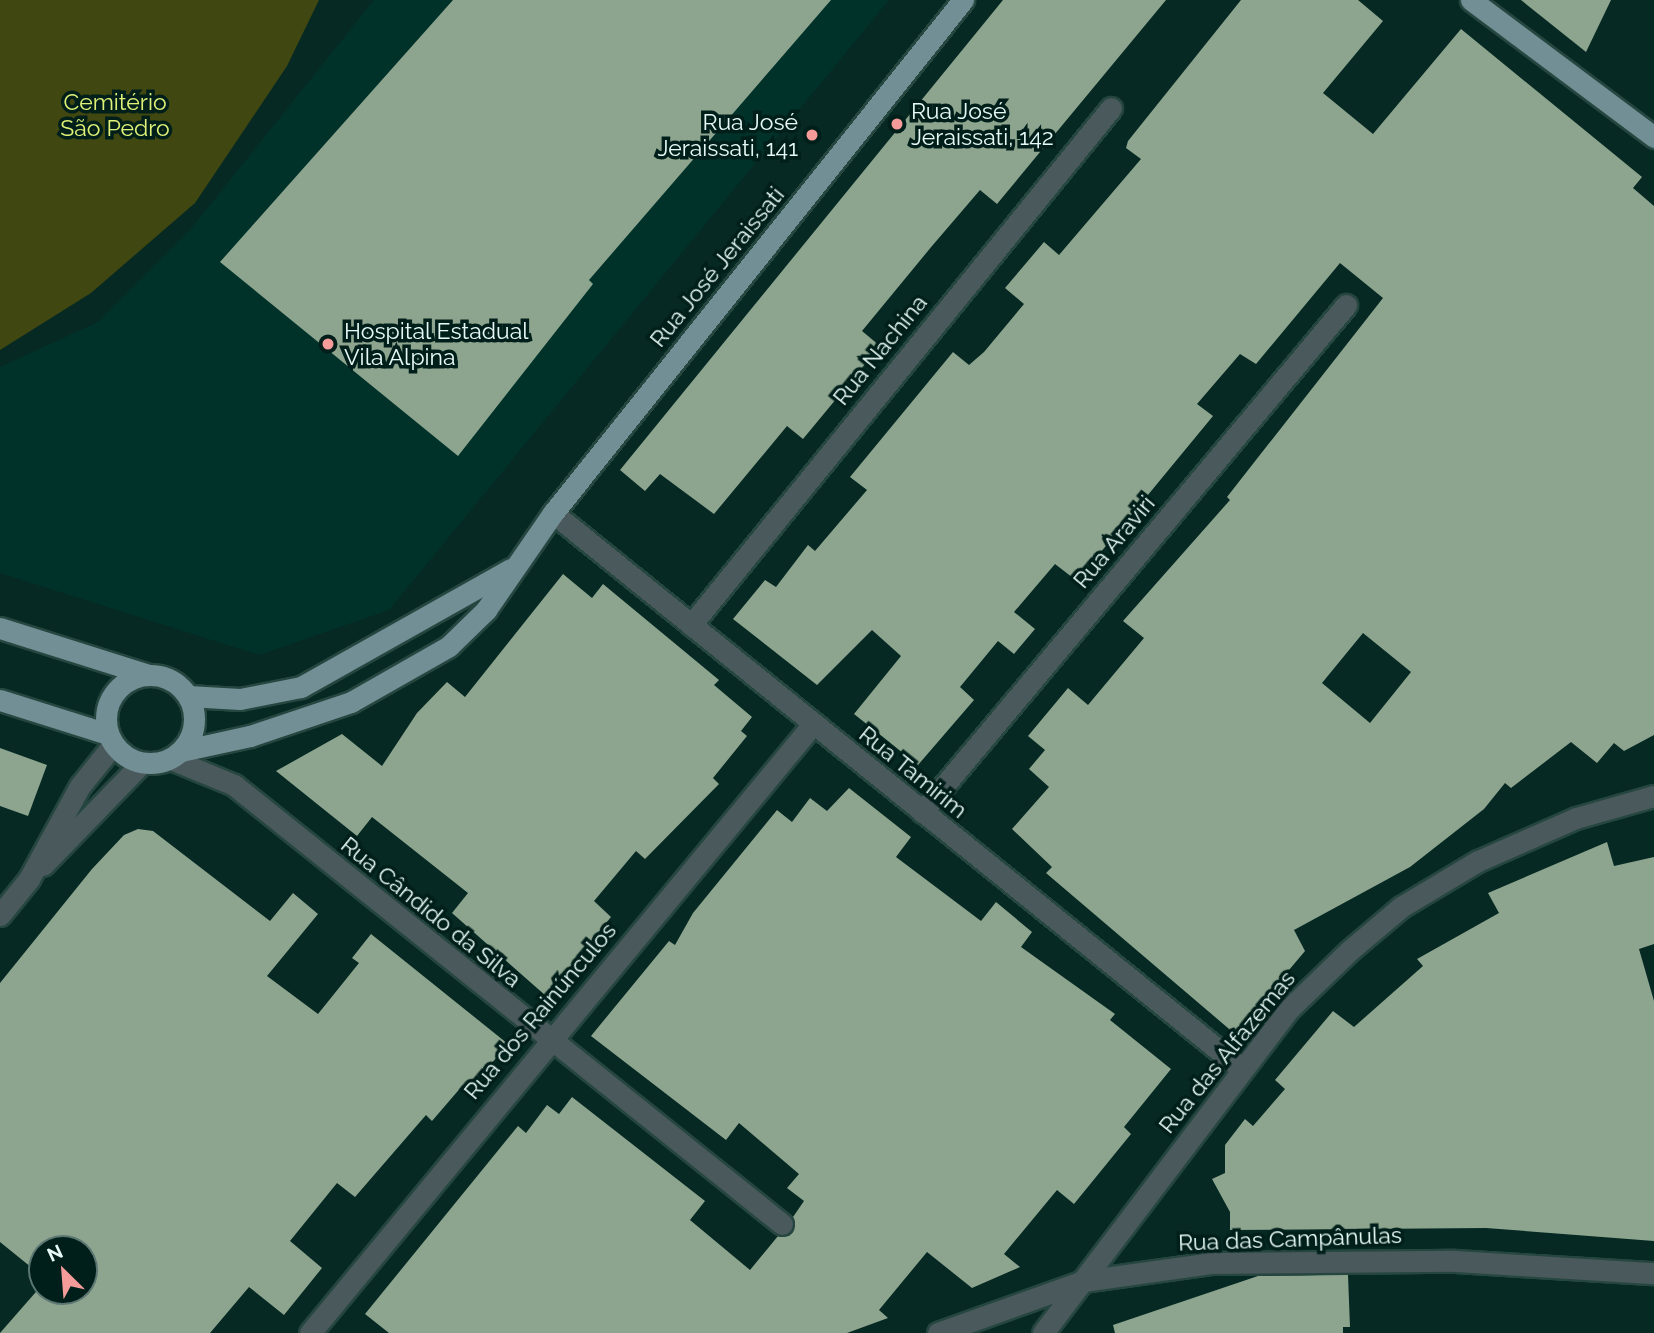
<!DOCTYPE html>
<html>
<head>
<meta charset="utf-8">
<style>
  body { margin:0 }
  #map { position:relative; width:1654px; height:1333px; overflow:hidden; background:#062923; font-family:Raleway,sans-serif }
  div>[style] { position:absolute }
  .built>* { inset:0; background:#01322a }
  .green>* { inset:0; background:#404710 }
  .building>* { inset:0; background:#8da58f }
  .roads { filter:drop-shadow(2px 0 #264640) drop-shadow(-2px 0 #264640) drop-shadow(0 2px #264640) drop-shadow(0 -2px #264640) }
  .minor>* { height:21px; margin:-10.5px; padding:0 10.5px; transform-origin:10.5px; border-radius:10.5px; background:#4a595c }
  .major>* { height:21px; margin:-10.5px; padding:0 10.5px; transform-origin:10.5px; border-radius:10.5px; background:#718f95 }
  .major>.ring { margin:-10.5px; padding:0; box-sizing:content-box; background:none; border:21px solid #718f95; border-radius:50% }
  .dots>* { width:19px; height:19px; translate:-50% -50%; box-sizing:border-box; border:4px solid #001f1a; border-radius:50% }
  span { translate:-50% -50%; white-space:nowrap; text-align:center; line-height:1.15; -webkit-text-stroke:7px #001f1a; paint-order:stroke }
  .park-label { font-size:23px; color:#dff176 }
  .poi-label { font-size:23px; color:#e7f9f5 }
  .left { translate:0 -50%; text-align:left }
  .right { translate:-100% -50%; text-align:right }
  .street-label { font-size:23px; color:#e7f9f5 }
  .north { position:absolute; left:28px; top:1235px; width:70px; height:70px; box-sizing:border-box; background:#001f1a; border:2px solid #5c7672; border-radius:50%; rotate:335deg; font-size:19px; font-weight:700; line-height:28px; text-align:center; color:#e7f9f5 }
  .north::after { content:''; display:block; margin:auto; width:24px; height:32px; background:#f59b99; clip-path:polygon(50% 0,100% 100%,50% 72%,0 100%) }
</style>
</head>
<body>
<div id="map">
  <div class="built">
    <i style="clip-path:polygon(374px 0,889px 0,389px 610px,259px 655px,0 573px,0 367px,98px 322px,190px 230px)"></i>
  </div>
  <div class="green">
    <i style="clip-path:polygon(0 0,319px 0,287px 66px,195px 203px,91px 293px,0 350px)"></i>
  </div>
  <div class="building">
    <i style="clip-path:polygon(453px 0,831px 0,589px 280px,593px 284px,458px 456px,220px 262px)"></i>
    <i style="clip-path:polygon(1003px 0,1166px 0,997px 204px,980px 190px,932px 246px,862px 331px,880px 346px,803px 439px,787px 426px,714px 514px,660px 474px,645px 491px,620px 470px)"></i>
    <i style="clip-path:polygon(evenodd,1241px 0,1358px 0,1383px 21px,1323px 93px,1373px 134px,1461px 29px,1642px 177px,1633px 188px,1654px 206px,1654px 735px,1624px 751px,1614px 743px,1597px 763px,1571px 742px,1511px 788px,1505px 783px,1484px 809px,1410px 867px,1294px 930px,1305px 951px,1235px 1034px,1046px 873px,1052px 867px,1012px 829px,1049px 787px,1029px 769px,1045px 750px,1028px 736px,1068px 688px,1088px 705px,1144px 638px,1123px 621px,1230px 500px,1227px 497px,1383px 298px,1340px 263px,1256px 364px,1240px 354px,1197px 404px,1213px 416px,1077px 581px,1055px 564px,1014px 612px,1035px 629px,1014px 654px,998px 641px,960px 687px,974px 700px,918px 765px,854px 714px,901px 656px,872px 630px,817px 685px,733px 619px,765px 580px,776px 587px,808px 545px,815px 551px,867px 490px,850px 477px,953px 352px,969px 365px,984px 352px,1024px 304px,1005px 288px,1044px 242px,1059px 255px,1141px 159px,1126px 148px,1128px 141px,1241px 0,1363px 633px,1411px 672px,1370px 723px,1322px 683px,1363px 633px)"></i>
    <i style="clip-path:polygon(1521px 0,1611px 0,1586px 52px)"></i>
    <i style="clip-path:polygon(563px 574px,592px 598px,603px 584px,719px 680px,714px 685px,752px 717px,741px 731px,747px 736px,713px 778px,719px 784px,645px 859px,636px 851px,594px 901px,611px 917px,546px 996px,452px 913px,468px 893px,372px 817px,357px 836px,276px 771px,342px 734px,382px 766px,417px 713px,447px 682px,465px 697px)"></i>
    <i style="clip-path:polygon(0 748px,47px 765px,28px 816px,0 806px)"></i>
    <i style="clip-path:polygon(849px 788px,911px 837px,896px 857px,981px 921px,996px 902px,1032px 932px,1021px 947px,1115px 1014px,1110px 1020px,1171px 1069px,1124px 1127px,1131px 1134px,1074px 1204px,1057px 1190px,1004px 1254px,1020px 1267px,972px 1288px,927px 1252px,879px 1310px,888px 1318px,847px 1333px,389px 1333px,365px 1314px,518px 1126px,526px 1133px,547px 1105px,559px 1114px,572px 1097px,705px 1201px,690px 1220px,750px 1270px,778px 1236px,792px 1233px,793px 1217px,804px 1201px,787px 1188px,799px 1174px,739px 1123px,726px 1140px,591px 1036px,669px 941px,675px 945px,693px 913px,777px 810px,792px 822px,810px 798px,827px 811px)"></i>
    <i style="clip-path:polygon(138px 829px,153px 831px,270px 921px,293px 893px,318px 914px,267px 976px,318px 1014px,359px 963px,352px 958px,371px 934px,508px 1044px,469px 1090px,463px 1085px,432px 1121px,426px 1115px,355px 1197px,337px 1183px,290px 1241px,322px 1268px,284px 1315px,249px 1287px,210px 1333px,0 1333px,42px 1285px,42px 1291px,84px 1291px,84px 1249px,42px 1249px,42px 1276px,0 1242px,0 983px,92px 869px,124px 835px)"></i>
    <i style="clip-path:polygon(1607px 842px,1614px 866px,1654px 857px,1654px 944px,1639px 949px,1654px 1001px,1654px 1241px,1486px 1228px,1230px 1230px,1230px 1212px,1212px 1179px,1225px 1173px,1225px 1145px,1245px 1119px,1253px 1126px,1285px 1089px,1275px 1080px,1333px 1011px,1354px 1027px,1423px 966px,1417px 959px,1499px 913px,1488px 893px)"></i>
    <i style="clip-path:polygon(1348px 1275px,1350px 1327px,1343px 1327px,1343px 1333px,1115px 1333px,1113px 1325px,1258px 1276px)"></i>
  </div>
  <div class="roads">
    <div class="minor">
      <i style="left:553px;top:513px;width:885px;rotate:38.9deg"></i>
      <i style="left:691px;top:625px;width:666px;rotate:-50.91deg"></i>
      <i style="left:171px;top:759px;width:68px;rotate:22.4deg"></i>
      <i style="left:234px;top:785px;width:702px;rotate:38.7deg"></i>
      <i style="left:922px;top:812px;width:661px;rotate:-50.09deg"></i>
      <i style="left:43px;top:865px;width:142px;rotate:-45.9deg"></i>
      <i style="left:0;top:915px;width:46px;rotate:-51.1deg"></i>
      <i style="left:29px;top:879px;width:106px;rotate:-61.3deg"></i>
      <i style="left:80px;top:786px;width:53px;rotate:-51.2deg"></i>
      <i style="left:310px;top:1333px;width:788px;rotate:-50.45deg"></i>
      <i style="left:938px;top:1333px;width:154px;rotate:-19.7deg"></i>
      <i style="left:1083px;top:1281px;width:129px;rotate:-8deg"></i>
      <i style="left:1211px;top:1263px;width:244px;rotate:-0.5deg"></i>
      <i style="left:1455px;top:1261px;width:199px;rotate:3.5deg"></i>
      <i style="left:1043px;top:1333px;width:407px;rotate:-52.8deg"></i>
      <i style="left:1289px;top:1009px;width:83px;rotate:-44deg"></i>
      <i style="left:1349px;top:951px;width:68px;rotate:-40.2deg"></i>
      <i style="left:1401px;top:907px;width:90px;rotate:-30.9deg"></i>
      <i style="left:1478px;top:861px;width:107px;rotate:-23.7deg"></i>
      <i style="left:1576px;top:818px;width:81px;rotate:-15.8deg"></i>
    </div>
    <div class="major">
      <i style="left:1471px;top:0;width:229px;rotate:36.8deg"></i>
      <i style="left:0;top:628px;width:156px;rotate:17.5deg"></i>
      <i class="ring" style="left:106px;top:675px;width:67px;height:67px"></i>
      <i style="left:188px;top:696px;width:52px;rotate:3.3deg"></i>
      <i style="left:240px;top:699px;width:62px;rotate:-11.1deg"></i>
      <i style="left:301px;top:687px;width:240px;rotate:-29.4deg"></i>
      <i style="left:0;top:700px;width:113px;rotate:17.5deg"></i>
      <i style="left:181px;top:751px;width:71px;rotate:-12.3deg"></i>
      <i style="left:250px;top:736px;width:107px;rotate:-18.6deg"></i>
      <i style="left:351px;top:702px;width:113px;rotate:-29.7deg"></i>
      <i style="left:449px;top:646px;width:52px;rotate:-44.2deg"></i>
      <i style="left:486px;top:610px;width:118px;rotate:-55.4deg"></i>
      <i style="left:553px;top:513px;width:657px;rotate:-51.37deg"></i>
    </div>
  </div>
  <div class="dots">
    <i style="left:897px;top:124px;background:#f59b99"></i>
    <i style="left:812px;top:135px;background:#f59b99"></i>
    <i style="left:328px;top:344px;background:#f59b99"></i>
  </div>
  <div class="park-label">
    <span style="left:115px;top:115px">Cemitério<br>São Pedro</span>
  </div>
  <div class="poi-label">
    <span class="left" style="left:911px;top:124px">Rua José<br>Jeraissati, 142</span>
    <span class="right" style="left:798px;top:135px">Rua José<br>Jeraissati, 141</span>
    <span class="left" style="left:344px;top:344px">Hospital Estadual<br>Vila Alpina</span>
  </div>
  <div class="street-label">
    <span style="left:717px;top:267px;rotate:-51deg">Rua José Jeraissati</span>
    <span style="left:880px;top:350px;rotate:-51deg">Rua Nachina</span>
    <span style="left:1114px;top:542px;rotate:-50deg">Rua Araviri</span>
    <span style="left:913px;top:772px;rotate:39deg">Rua Tamirim</span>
    <span style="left:431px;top:912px;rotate:39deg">Rua Cândido da Silva</span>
    <span style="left:540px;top:1011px;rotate:-50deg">Rua dos Rainúnculos</span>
    <span style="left:1227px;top:1052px;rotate:-51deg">Rua das Alfazemas</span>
    <span style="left:1290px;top:1239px;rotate:-2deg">Rua das Campânulas</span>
  </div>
  <div class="north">N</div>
</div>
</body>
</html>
